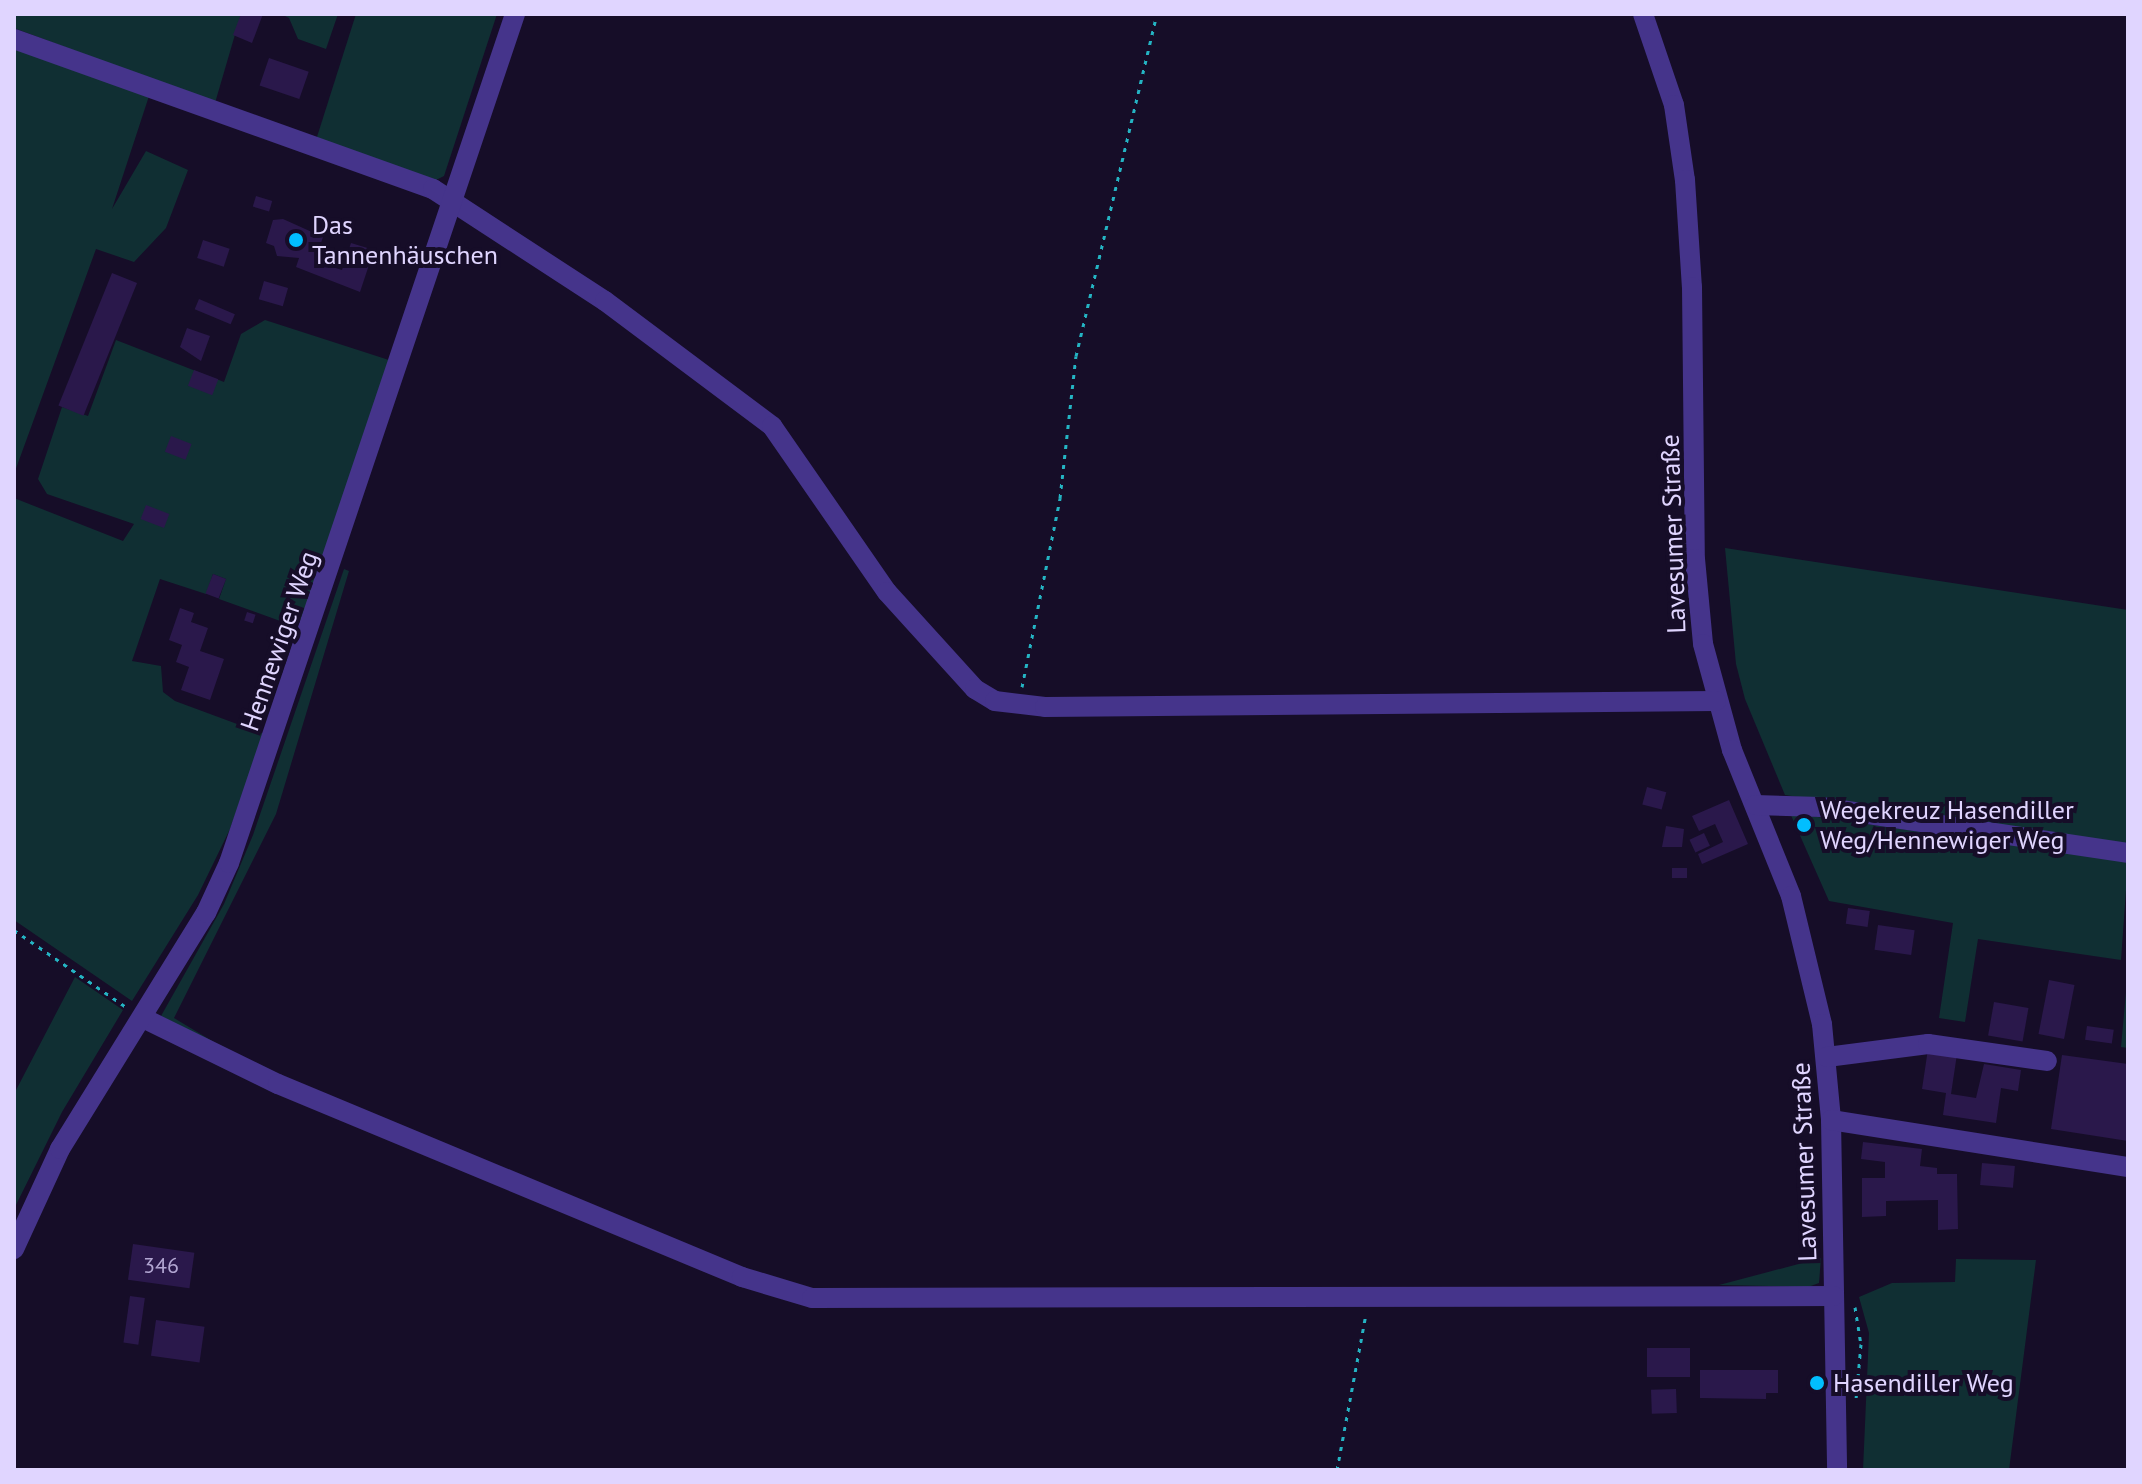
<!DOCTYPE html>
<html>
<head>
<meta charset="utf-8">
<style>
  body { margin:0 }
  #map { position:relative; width:2142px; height:1484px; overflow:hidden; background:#160d28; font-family:"PT Sans",sans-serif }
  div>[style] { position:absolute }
  .green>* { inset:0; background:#102f33 }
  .building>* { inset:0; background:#2a184b; transform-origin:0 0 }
  .path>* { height:3px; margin-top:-1.5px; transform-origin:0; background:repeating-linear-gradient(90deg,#24b4c3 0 4px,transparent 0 10px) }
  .minor>* { height:20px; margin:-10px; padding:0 10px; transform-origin:10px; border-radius:10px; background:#45348b }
  .dots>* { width:22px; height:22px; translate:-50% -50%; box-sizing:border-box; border:4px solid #160d28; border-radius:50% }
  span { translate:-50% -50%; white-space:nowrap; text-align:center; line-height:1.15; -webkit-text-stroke:8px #160d28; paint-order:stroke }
  .number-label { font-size:22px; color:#b2a6d2 }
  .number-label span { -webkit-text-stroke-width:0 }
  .poi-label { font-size:26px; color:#e0d5ff }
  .left { translate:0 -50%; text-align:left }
  .street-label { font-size:26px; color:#e0d5ff }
  .frame { position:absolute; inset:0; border:16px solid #e0d5ff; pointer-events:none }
</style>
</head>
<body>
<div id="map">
  <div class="green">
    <i style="clip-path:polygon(14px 14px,241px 14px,215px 103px,14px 28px)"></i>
    <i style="clip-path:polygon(281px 14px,338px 14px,326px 49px,298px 39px,289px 18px)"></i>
    <i style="clip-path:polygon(356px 14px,497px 14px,444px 176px,434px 181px,316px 140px)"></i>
    <i style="clip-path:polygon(14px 44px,150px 93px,112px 209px,146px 151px,188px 170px,166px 228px,134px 262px,96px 249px,14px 474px)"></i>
    <i style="clip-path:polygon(265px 320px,392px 361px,302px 619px,294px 626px,219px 599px,226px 579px,213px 574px,206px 594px,160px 579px,132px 661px,161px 666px,163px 692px,175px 701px,264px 734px,230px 829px,198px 895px,132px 1001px,14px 920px,14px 498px,123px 541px,134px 524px,47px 494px,38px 479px,62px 407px,88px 416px,116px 340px,224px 382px,241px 334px)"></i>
    <i style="clip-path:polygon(1725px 548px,2128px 610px,2128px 846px,1785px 795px,1745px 699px,1736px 664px)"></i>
    <i style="clip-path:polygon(344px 569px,349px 571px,276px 814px,174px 1018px,232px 1053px,161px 1016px,224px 904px,253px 835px)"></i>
    <i style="clip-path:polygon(1790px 813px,2128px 862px,2121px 960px,1978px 939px,1965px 1022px,1939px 1018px,1953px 923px,1829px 901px)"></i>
    <i style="clip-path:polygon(75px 977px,123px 1010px,62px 1112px,14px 1209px,14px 1094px)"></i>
    <i style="clip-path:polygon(2127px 981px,2128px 981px,2128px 1048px,2121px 1047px)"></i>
    <i style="clip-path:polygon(1821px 1258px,1819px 1283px,1808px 1287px,1719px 1285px)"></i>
    <i style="clip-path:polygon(1956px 1259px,2036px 1260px,2009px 1470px,1863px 1470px,1869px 1333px,1859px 1297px,1892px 1283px,1955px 1282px)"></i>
  </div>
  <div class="building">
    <i style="clip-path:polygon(241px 14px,263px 14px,252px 43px,233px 35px)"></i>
    <i style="left:269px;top:58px;width:42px;height:29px;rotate:19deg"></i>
    <i style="left:256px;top:196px;width:17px;height:11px;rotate:17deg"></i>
    <i style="clip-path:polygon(283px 219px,323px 237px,315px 261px,326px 265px,342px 270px,351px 243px,374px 250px,360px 292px,296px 267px,299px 258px,277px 256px,274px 246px,266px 243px,273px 220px)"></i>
    <i style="left:203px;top:240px;width:28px;height:19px;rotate:18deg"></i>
    <i style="left:112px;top:273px;width:27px;height:143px;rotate:22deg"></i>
    <i style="left:264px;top:281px;width:25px;height:19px;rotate:16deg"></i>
    <i style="left:199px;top:299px;width:39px;height:11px;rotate:23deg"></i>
    <i style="clip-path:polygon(187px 328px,210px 336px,201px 361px,180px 347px)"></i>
    <i style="left:194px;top:370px;width:26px;height:17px;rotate:21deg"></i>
    <i style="left:171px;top:436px;width:22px;height:17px;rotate:21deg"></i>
    <i style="left:146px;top:505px;width:25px;height:15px;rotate:21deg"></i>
    <i style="left:213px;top:574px;width:14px;height:21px;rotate:21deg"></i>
    <i style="clip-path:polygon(180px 608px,194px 613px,191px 622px,208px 628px,200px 651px,224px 659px,210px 700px,181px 690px,189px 667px,176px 662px,182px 645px,169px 640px)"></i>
    <i style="left:247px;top:612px;width:9px;height:9px;rotate:18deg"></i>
    <i style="left:1647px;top:787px;width:20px;height:18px;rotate:15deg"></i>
    <i style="clip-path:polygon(1729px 800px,1748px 844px,1702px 864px,1698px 854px,1723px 842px,1715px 824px,1699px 831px,1692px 816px)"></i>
    <i style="clip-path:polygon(1666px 826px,1684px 829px,1682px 847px,1662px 847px)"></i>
    <i style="left:1704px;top:833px;width:14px;height:16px;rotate:65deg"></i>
    <i style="left:1687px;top:868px;width:10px;height:15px;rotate:90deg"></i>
    <i style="left:1848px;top:908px;width:22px;height:16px;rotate:8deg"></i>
    <i style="left:1878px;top:925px;width:37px;height:25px;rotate:8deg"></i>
    <i style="left:2049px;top:980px;width:26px;height:55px;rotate:11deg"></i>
    <i style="left:1994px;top:1002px;width:35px;height:34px;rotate:10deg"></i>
    <i style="left:2087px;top:1026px;width:27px;height:14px;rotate:8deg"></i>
    <i style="clip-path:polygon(1928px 1049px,1957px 1054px,1951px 1094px,1976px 1098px,1984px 1064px,2021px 1070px,2018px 1091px,2001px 1088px,1996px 1123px,1943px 1115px,1946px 1093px,1922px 1089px)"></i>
    <i style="clip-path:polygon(2062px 1055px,2128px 1064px,2128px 1141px,2051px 1129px)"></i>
    <i style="clip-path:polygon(1863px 1142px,1922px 1149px,1920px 1166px,1937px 1168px,1937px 1174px,1957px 1174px,1958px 1229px,1938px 1230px,1938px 1200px,1886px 1201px,1886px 1216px,1862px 1217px,1862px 1178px,1885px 1178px,1885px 1162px,1861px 1159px)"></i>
    <i style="left:1982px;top:1163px;width:33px;height:22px;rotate:5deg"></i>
    <i style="left:133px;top:1244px;width:62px;height:36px;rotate:8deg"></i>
    <i style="left:130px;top:1296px;width:15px;height:47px;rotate:8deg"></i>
    <i style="left:156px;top:1320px;width:49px;height:36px;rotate:8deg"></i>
    <i style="left:1690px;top:1348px;width:29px;height:43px;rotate:90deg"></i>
    <i style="clip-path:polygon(1700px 1370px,1778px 1370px,1778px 1393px,1766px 1393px,1766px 1399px,1700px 1398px)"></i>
    <i style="left:1676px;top:1389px;width:24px;height:25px;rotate:88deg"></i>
  </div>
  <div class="path">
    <i style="left:1022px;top:687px;width:193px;rotate:-78.6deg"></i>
    <i style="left:1060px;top:498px;width:143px;rotate:-83.6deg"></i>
    <i style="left:1076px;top:356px;width:351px;rotate:-76.7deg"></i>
    <i style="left:14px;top:930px;width:136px;rotate:34.5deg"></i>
    <i style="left:1855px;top:1307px;width:37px;rotate:81deg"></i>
    <i style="left:1861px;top:1344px;width:55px;rotate:95.2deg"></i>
    <i style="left:1337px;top:1470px;width:159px;rotate:-79.5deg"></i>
  </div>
  <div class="minor">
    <i style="left:1643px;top:14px;width:96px;rotate:71.2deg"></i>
    <i style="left:1674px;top:105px;width:76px;rotate:81.7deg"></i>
    <i style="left:1685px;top:180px;width:107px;rotate:86.3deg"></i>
    <i style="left:1692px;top:287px;width:272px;rotate:89.4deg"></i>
    <i style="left:1695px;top:559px;width:85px;rotate:84.6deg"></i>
    <i style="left:1703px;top:644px;width:110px;rotate:74.7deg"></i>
    <i style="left:1732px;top:750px;width:157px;rotate:68deg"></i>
    <i style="left:1791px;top:896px;width:132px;rotate:76.4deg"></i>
    <i style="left:1822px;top:1024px;width:96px;rotate:84.6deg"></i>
    <i style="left:1831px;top:1120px;width:350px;rotate:89deg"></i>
    <i style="left:14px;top:39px;width:445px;rotate:19.7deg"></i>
    <i style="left:433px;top:189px;width:205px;rotate:33.1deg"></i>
    <i style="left:605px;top:301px;width:209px;rotate:36.8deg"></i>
    <i style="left:772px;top:426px;width:202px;rotate:55.3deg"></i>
    <i style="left:887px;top:592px;width:131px;rotate:47.8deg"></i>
    <i style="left:975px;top:689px;width:23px;rotate:31deg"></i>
    <i style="left:995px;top:701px;width:50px;rotate:6.8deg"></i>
    <i style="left:1045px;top:707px;width:671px;rotate:-0.51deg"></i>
    <i style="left:1755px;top:805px;width:66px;rotate:1.7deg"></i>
    <i style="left:1821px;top:807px;width:310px;rotate:8.5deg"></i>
    <i style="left:143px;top:1018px;width:150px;rotate:26.1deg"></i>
    <i style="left:278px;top:1084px;width:503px;rotate:22.58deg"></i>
    <i style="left:742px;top:1277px;width:73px;rotate:16.7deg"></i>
    <i style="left:812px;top:1298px;width:1022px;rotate:-0.11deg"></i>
    <i style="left:1827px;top:1057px;width:102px;rotate:-7.3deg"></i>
    <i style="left:1928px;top:1044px;width:120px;rotate:8.1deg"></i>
    <i style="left:1831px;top:1120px;width:301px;rotate:9deg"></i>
    <i style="left:14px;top:1249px;width:110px;rotate:-65.3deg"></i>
    <i style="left:60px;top:1149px;width:278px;rotate:-58.3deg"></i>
    <i style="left:206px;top:913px;width:55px;rotate:-65.3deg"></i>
    <i style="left:229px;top:863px;width:896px;rotate:-71.38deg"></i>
  </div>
  <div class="dots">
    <i style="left:296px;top:240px;background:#01beff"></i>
    <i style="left:1804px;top:825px;background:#01beff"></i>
    <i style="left:1817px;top:1383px;background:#01beff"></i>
  </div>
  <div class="number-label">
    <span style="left:161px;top:1266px">346</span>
  </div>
  <div class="poi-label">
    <span class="left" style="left:312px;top:240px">Das<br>Tannenhäuschen</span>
    <span class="left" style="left:1820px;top:825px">Wegekreuz Hasendiller<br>Weg/Hennewiger Weg</span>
    <span class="left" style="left:1833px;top:1383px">Hasendiller Weg</span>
  </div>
  <div class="street-label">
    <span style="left:1673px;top:534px;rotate:-92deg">Lavesumer Straße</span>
    <span style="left:279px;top:641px;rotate:-71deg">Hennewiger Weg</span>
    <span style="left:1804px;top:1162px;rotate:-92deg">Lavesumer Straße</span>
  </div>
  <div class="frame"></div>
</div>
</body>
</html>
